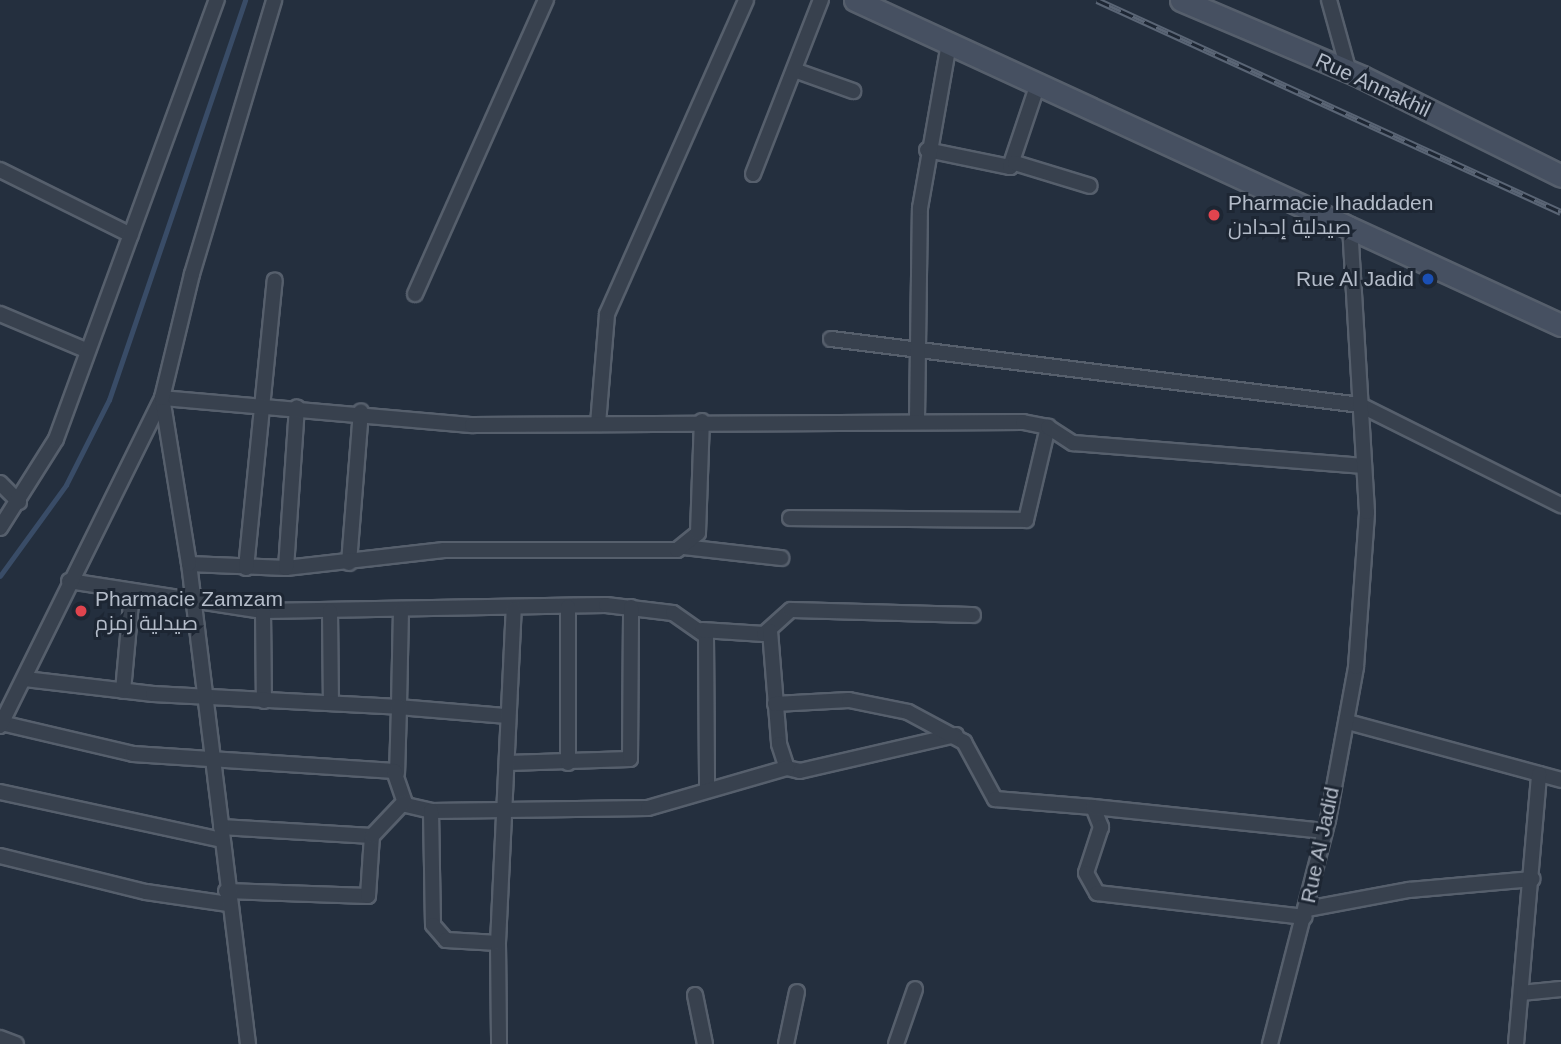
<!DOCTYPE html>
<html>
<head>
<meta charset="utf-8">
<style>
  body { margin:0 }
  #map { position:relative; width:1561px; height:1044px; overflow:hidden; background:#242f3e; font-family:Arial,Cairo,sans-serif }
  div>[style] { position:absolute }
  .stream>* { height:4.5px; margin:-2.25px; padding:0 2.25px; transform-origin:2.25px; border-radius:2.25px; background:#394c67 }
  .roads { filter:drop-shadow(2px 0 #565f6c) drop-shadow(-2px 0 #565f6c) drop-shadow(0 2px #565f6c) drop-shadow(0 -2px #565f6c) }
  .street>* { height:14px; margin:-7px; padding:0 7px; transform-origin:7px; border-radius:7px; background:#38414e }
  .secondary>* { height:21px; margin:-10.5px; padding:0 10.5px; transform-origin:10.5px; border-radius:10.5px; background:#465061 }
  .rail>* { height:7px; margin-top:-3.5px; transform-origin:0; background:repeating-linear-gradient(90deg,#1d2633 0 13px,#5a6575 0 26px); box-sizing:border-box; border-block:2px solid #5a6575 }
  .dots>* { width:19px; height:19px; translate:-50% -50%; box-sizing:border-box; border:4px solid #1d2633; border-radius:50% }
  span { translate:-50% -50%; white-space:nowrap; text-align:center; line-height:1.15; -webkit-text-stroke:6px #1d2633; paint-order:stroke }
  .street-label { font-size:21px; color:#b4bcc9 }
  .poi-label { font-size:21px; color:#b4bcc9 }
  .left { translate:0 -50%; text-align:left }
  .right { translate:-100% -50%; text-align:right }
</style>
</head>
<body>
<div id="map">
  <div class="stream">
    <i style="left:0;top:576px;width:112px;rotate:-54deg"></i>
    <i style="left:66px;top:485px;width:95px;rotate:-63.2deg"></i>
    <i style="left:109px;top:400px;width:422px;rotate:-71.2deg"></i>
  </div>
  <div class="roads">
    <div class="street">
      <i style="left:1329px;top:0;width:75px;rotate:74.5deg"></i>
      <i style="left:794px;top:70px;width:63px;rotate:19.6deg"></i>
      <i style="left:927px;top:150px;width:85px;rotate:11.6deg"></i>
      <i style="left:1010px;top:167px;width:88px;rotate:-71.4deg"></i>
      <i style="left:1015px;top:163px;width:78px;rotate:17deg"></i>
      <i style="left:0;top:170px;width:146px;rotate:26.4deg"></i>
      <i style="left:753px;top:174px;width:187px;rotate:-68.7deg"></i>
      <i style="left:415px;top:294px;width:322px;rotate:-66deg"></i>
      <i style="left:0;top:314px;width:95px;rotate:22.8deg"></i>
      <i style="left:831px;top:339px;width:533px;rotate:7.11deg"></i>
      <i style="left:1360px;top:405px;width:225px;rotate:26.5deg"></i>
      <i style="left:917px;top:419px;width:211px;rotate:-89.2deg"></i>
      <i style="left:920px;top:208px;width:167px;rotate:-80deg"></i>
      <i style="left:598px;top:424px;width:110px;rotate:-85.3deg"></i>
      <i style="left:607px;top:314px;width:343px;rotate:-66.1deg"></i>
      <i style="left:0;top:483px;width:27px;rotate:45deg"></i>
      <i style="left:790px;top:518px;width:236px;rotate:0.5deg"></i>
      <i style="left:1026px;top:520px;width:96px;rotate:-76.7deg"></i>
      <i style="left:0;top:528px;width:105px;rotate:-57.8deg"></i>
      <i style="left:56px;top:439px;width:468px;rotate:-69.9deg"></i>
      <i style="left:684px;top:547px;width:98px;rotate:6.5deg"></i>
      <i style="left:349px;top:563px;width:152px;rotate:-85.5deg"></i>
      <i style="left:189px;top:564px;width:97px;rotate:2.4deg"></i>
      <i style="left:286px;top:568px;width:159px;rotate:-6.5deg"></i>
      <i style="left:444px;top:550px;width:233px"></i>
      <i style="left:677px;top:550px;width:27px;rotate:-39deg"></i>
      <i style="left:698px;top:533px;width:112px;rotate:-88deg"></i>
      <i style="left:246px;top:568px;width:289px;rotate:-84.3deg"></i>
      <i style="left:286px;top:568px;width:161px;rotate:-86.1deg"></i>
      <i style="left:69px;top:581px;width:196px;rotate:8.8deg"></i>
      <i style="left:263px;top:611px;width:343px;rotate:-1deg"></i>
      <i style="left:606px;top:605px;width:67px;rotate:6.8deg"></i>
      <i style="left:673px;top:613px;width:40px;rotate:34.9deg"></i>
      <i style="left:706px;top:636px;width:153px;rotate:89.6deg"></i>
      <i style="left:401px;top:610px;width:97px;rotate:91.2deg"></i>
      <i style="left:399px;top:707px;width:108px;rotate:4.8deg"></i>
      <i style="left:263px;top:611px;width:90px;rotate:89.4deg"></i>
      <i style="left:330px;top:611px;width:92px;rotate:89.4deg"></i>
      <i style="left:702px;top:630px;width:62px;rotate:3.7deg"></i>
      <i style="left:764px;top:634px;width:36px;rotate:-42deg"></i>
      <i style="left:791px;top:610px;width:182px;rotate:1.6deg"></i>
      <i style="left:770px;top:631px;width:113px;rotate:85.4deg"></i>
      <i style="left:779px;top:744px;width:25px;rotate:72deg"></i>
      <i style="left:787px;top:768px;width:13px;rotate:13deg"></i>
      <i style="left:800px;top:771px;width:160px;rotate:-13deg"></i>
      <i style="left:25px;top:679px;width:129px;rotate:6.7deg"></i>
      <i style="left:153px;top:694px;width:246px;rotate:3deg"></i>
      <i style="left:399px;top:707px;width:66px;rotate:91.7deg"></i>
      <i style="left:123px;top:691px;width:99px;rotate:-84.8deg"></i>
      <i style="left:775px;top:704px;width:74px;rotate:-3.1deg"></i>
      <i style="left:849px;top:700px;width:60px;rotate:11.5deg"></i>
      <i style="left:908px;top:712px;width:64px;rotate:28.2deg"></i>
      <i style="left:964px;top:742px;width:65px;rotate:61.5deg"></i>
      <i style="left:995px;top:799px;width:98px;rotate:4.7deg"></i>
      <i style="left:1093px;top:807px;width:22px;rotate:68deg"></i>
      <i style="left:1101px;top:827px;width:48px;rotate:108.1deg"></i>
      <i style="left:1086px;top:873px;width:23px;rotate:61deg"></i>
      <i style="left:1097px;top:893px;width:209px;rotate:6.6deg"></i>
      <i style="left:1348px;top:722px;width:221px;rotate:15.2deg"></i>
      <i style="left:1px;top:723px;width:136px;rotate:13.2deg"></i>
      <i style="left:133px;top:754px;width:262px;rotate:3.7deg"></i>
      <i style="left:394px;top:771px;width:36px;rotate:71deg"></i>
      <i style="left:406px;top:805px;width:26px;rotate:13deg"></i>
      <i style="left:431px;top:811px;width:217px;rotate:-0.8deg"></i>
      <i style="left:648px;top:808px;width:145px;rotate:-16.1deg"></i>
      <i style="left:0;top:726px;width:366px;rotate:-63.7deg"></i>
      <i style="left:162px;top:398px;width:311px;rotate:5deg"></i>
      <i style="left:472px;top:425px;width:551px;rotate:-0.31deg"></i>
      <i style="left:1023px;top:422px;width:25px;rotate:11deg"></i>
      <i style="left:1048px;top:427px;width:30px;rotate:33deg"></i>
      <i style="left:1073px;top:443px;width:292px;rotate:4.5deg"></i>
      <i style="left:508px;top:763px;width:122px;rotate:-1.9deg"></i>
      <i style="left:630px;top:759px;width:152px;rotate:-89.6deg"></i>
      <i style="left:568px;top:763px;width:156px;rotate:-90deg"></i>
      <i style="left:0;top:792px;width:227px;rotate:12.2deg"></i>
      <i style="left:1093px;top:807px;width:233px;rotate:5.9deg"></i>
      <i style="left:431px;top:811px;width:114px;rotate:89deg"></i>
      <i style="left:433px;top:925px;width:20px;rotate:49deg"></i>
      <i style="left:446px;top:940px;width:52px;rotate:3.3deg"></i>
      <i style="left:498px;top:943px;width:101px;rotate:89.4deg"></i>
      <i style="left:221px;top:827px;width:151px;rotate:3.4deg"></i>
      <i style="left:0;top:856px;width:150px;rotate:13.9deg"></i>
      <i style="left:146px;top:892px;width:83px;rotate:8.3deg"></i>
      <i style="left:226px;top:891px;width:142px;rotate:2deg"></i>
      <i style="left:368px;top:896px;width:60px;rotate:-86.2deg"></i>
      <i style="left:372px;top:836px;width:47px;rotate:-46.7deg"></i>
      <i style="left:1307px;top:909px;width:104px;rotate:-10.6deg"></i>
      <i style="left:1409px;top:890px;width:124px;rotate:-5.1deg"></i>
      <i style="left:498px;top:943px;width:334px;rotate:-87.3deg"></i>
      <i style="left:1521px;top:993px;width:40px;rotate:-5.7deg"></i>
      <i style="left:695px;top:995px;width:50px;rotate:78.5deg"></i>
      <i style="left:0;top:1038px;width:17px;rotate:21deg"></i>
      <i style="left:248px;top:1044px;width:484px;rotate:-97deg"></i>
      <i style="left:189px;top:564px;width:168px;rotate:-99.2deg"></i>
      <i style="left:162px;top:398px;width:128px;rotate:-76.4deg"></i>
      <i style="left:192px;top:274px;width:286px;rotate:-73.3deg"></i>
      <i style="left:786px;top:1044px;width:53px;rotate:-78.1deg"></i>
      <i style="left:896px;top:1044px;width:58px;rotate:-70.9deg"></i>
      <i style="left:1270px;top:1044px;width:231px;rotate:-75.5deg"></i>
      <i style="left:1328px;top:820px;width:156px;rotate:-79.6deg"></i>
      <i style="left:1356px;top:667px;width:155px;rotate:-85.9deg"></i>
      <i style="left:1367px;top:512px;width:288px;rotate:-93.4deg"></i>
      <i style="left:1516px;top:1044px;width:271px;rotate:-85.1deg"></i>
    </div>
    <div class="secondary">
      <i style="left:855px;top:0;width:777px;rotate:24.72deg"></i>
      <i style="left:1181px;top:0;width:197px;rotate:23deg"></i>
      <i style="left:1362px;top:77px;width:222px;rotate:26.4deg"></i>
    </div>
  </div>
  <div class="rail">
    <i style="left:1097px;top:0;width:510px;rotate:24.56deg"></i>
  </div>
  <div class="dots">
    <i style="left:1214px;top:215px;background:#e0444e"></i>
    <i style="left:1428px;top:279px;background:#1a4fb4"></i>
    <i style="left:81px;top:611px;background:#e0444e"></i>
  </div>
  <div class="street-label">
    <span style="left:1373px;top:85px;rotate:25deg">Rue Annakhil</span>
    <span style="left:1320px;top:845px;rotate:-78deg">Rue Al Jadid</span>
  </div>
  <div class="poi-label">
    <span class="left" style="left:1228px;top:215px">Pharmacie Ihaddaden<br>صيدلية إحدادن</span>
    <span class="right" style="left:1414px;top:279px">Rue Al Jadid</span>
    <span class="left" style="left:95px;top:611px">Pharmacie Zamzam<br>صيدلية زمزم</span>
  </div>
</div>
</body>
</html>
